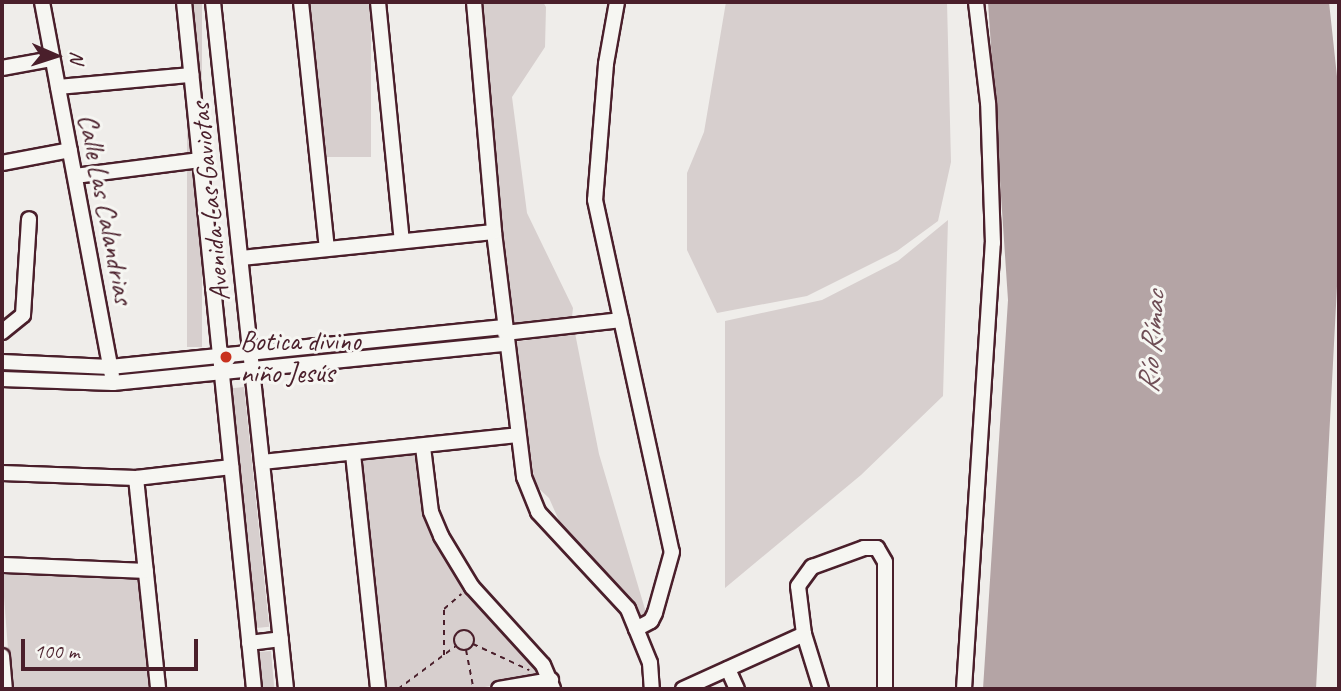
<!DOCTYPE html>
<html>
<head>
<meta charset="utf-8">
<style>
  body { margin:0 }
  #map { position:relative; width:1341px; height:691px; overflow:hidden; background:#efedea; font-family:Caveat,sans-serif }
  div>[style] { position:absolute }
  .green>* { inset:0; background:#d7cfce; transform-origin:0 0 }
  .water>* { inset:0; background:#b4a4a5 }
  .path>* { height:2px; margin-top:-1px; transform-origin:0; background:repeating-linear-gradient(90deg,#4a1f2b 0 5px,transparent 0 10px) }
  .path>.ring { margin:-1px; padding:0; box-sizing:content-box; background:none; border:2px solid #4a1f2b; border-radius:50% }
  .roads { filter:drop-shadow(2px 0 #4a1f2b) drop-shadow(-2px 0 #4a1f2b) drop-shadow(0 2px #4a1f2b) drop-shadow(0 -2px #4a1f2b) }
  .minor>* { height:14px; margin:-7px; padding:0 7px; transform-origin:7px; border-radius:7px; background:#f6f6f2 }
  .dots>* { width:19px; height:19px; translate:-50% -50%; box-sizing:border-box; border:4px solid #f6f6f2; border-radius:50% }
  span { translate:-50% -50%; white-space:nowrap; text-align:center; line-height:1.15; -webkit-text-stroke:6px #f6f6f2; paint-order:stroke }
  .street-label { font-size:28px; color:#4a1f2b }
  .poi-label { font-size:28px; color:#4a1f2b }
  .left { translate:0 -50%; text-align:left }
  .water-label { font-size:30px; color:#6f4e56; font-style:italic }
  .frame { position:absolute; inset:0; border:4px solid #4a1f2b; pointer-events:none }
  .north { position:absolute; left:21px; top:21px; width:70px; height:70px; -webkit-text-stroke:5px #f6f6f2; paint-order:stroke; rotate:93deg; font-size:19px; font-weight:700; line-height:28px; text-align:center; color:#4a1f2b }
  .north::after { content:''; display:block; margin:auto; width:24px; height:32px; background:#4a1f2b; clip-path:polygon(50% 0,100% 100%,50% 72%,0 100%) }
  .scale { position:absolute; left:21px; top:639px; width:177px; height:32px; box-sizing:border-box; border:4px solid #4a1f2b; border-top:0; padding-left:9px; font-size:21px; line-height:24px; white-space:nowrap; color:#4a1f2b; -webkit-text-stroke:5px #f6f6f2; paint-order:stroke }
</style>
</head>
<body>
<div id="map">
  <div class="green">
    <i style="left:187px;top:2px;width:15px;height:345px"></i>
    <i style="left:309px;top:2px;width:62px;height:155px"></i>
    <i style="clip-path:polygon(481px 2px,543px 2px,546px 7px,545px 47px,512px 97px,527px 213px,573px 308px,572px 317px,511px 324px)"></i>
    <i style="clip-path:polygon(726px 2px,947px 2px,951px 162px,938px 221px,897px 251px,807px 296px,717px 313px,687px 250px,687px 173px,704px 132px)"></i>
    <i style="clip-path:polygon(948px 220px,943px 396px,861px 475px,725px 588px,725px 321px,822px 300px,898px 261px)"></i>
    <i style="clip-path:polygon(575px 333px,599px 454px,647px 616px,637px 621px,565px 534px,549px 498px,535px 485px,515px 342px)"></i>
    <i style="left:244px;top:387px;width:241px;height:17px;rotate:84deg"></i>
    <i style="clip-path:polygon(417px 454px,432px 530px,445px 557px,535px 663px,538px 674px,533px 679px,473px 689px,381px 689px,361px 459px)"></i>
    <i style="clip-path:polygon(2px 571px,141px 579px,155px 689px,11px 689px)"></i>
    <i style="left:271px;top:651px;width:38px;height:15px;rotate:85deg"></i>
  </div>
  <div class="water">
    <i style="clip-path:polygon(988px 2px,1329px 2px,1339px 95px,1339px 248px,1316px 689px,983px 689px,1008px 300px)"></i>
  </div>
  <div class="path">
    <i class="ring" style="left:454px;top:630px;width:18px;height:18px"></i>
    <i style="left:473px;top:644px;width:62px;rotate:24.9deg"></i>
    <i style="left:466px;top:650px;width:36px;rotate:79deg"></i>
    <i style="left:444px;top:655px;width:46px;rotate:-90deg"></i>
    <i style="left:444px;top:609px;width:23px;rotate:-41deg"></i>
    <i style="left:398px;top:689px;width:72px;rotate:-36.6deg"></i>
  </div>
  <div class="roads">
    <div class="minor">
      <i style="left:42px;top:2px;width:380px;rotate:79.4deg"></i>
      <i style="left:184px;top:2px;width:691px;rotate:84.18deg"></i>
      <i style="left:213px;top:2px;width:691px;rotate:83.93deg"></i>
      <i style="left:301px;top:2px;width:248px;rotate:84deg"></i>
      <i style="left:378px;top:2px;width:240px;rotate:84.3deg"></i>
      <i style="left:474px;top:2px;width:231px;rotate:85deg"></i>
      <i style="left:494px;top:232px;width:247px;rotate:83deg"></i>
      <i style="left:524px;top:477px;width:38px;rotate:68deg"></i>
      <i style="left:538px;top:512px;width:132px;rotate:47.1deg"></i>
      <i style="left:628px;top:609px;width:58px;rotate:67.8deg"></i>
      <i style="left:650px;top:663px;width:26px;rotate:86deg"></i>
      <i style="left:617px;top:2px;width:63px;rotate:100.1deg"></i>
      <i style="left:606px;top:64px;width:136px;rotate:94.6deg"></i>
      <i style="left:595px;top:200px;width:360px;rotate:77.7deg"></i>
      <i style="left:672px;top:552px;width:63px;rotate:105.6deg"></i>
      <i style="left:655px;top:613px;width:9px;rotate:117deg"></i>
      <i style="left:651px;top:621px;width:17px;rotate:152deg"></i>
      <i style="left:2px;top:68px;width:51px;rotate:-10.2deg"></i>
      <i style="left:58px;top:87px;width:134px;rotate:-5.2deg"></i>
      <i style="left:2px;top:163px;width:69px;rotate:-10.8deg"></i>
      <i style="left:75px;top:176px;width:126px;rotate:-7.3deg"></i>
      <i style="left:241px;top:258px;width:254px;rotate:-5.9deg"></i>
      <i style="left:2px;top:332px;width:27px;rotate:-39deg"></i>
      <i style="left:23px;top:315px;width:96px;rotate:-86.4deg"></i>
      <i style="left:505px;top:333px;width:117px;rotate:-6.4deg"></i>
      <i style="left:2px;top:362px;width:108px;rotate:2.7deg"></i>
      <i style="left:110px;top:367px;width:396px;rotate:-5.8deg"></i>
      <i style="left:2px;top:379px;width:111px;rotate:2.1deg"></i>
      <i style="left:113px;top:383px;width:396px;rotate:-5.7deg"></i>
      <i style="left:423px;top:447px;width:65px;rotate:83deg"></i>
      <i style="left:431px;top:512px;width:26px;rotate:67deg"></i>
      <i style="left:441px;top:536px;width:60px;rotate:58.7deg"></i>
      <i style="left:472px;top:587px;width:105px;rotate:47.7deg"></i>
      <i style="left:543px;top:665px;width:26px;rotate:67deg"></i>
      <i style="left:353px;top:454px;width:236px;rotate:83.9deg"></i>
      <i style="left:262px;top:462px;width:257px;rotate:-6deg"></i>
      <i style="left:2px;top:473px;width:134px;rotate:2.1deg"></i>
      <i style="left:136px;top:478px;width:96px;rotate:-6.6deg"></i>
      <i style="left:136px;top:478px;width:212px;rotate:84deg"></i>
      <i style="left:2px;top:565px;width:144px;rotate:2.4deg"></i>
      <i style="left:249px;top:643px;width:32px;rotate:-7deg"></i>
      <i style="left:2px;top:656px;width:33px;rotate:85deg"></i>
      <i style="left:728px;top:669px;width:22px;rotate:66deg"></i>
      <i style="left:499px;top:689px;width:53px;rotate:-9.8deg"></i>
      <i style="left:683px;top:689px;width:133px;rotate:-24.4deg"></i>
      <i style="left:821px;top:689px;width:58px;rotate:-107.2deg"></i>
      <i style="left:804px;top:634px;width:48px;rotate:-97.1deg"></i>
      <i style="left:798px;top:586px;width:24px;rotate:-54deg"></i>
      <i style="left:812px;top:567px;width:55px;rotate:-20.1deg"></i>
      <i style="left:864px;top:548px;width:13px"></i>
      <i style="left:877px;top:548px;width:16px;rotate:60deg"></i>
      <i style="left:885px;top:562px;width:127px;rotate:90deg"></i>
      <i style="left:964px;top:689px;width:447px;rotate:-86.3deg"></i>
      <i style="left:993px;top:243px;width:140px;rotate:-92deg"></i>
      <i style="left:988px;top:103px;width:102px;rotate:-96.8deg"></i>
    </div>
  </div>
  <div class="dots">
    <i style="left:226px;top:357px;background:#c8321e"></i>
  </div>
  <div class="street-label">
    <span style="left:210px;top:202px;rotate:-96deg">Avenida Las Gaviotas</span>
    <span style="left:106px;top:209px;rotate:79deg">Calle Las Calandrias</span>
  </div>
  <div class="poi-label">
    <span class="left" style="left:240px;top:357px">Botica divino<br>niño Jesús</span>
  </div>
  <div class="water-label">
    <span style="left:1151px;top:342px;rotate:-86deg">Río Rímac</span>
  </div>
  <div class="frame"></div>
  <div class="north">N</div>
  <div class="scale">100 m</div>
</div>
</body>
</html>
